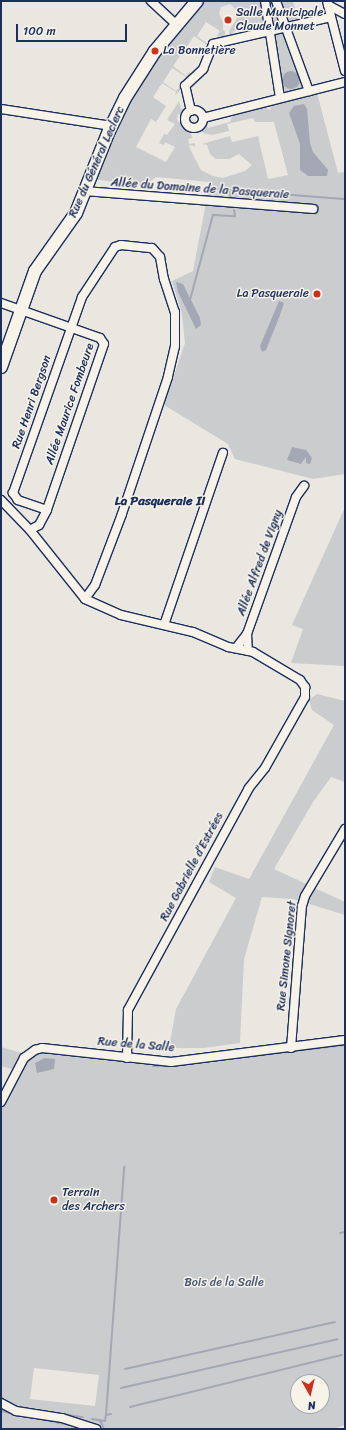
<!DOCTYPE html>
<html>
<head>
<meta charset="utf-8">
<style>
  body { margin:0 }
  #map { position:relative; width:346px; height:1430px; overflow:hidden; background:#eae7e0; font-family:Sriracha,sans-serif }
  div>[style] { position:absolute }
  .green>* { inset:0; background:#cbcccd }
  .water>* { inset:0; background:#a3a8b4 }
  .round { border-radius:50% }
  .stream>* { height:2px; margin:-1px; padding:0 1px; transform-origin:1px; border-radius:1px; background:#a3a8b4 }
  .roads { filter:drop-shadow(1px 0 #1b2f5e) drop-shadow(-1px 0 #1b2f5e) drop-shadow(0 1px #1b2f5e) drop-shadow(0 -1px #1b2f5e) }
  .street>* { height:8px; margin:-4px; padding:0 4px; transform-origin:4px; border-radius:4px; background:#f7f3e8 }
  .street>.ring { margin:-4px; padding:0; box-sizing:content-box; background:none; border:8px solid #f7f3e8; border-radius:50% }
  .secondary>* { height:12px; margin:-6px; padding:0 6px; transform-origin:6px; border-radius:6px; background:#f7f3e8 }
  .dots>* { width:11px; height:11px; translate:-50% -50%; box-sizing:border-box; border:2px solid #f7f3e8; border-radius:50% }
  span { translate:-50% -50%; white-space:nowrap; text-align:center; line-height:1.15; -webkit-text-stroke:3px #f7f3e8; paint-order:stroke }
  .poi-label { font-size:12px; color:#1b2f5e }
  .left { translate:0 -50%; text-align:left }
  .right { translate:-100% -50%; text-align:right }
  .street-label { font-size:12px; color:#1b2f5e }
  .park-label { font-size:12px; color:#47567a }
  .neighbourhood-label { font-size:13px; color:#1b2f5e; font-weight:700 }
  .frame { position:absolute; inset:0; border:2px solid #1b2f5e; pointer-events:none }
  .north { position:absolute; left:290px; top:1374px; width:40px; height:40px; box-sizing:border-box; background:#f7f3e8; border:1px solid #9fa5b1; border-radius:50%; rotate:172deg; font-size:11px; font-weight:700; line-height:16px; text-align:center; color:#1b2f5e }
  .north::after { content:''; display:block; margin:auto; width:14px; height:18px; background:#c8321e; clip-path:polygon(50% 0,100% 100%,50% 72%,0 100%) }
  .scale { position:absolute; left:16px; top:24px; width:111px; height:18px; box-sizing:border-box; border:2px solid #1b2f5e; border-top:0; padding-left:5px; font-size:12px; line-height:14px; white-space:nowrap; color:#1b2f5e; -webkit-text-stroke:3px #f7f3e8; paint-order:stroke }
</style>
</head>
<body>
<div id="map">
  <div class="green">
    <i style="clip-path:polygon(203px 1px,262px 1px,265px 29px,251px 34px,249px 28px,234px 31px,230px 38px,229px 31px,238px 16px,237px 10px,230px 4px,221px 7px,219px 13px,223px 22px,223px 30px,225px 31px,225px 38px,217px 36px,220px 31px,206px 22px,197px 36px,208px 44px,211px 39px,205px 50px,207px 45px,194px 36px,173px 66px,186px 76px,190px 71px,190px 75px,183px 81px,186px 77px,172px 68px,163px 82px,176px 91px,180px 86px,180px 91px,175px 95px,176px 92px,162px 83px,153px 97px,166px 106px,156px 122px,151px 119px,136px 147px,166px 162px,175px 147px,165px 142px,164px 145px,159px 143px,164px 134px,167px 135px,175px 124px,167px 120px,179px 101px,181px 109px,187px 109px,183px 114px,178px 114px,177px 120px,191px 134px,192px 138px,188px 139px,189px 144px,195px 143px,195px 146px,189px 145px,190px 149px,201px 170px,213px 176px,223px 178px,245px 171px,252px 165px,239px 154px,229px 159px,216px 159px,210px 154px,207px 145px,202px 144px,230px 136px,232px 142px,258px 136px,268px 179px,288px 175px,274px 122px,255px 122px,253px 118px,227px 124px,229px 131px,212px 135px,203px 133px,201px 129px,206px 121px,208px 128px,230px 122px,233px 115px,263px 107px,271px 110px,270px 104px,317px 93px,338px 173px,345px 172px,345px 474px,313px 479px,235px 459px,228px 444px,164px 405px,185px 343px,182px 314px,172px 281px,193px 271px,210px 182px,156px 177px,144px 186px,93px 179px,112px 135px,143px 75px)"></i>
    <i style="clip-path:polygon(281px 1px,293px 1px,298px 20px,296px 22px,291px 24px,285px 20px,287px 16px)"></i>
    <i style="clip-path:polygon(273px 2px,281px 21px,275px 27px,271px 24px,268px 3px)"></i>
    <i style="clip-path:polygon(281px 32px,284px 32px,304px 87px,288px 94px,282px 90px,274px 35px)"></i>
    <i style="clip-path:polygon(345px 507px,345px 666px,291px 663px,303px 629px,292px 625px)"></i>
    <i style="clip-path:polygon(317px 694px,345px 701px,345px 782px,331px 777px,313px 802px,274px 869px,345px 902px,345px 915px,293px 899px,262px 897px,244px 959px,240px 1043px,204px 1048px,169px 1048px,176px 1009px,236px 898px,209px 882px,215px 867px,249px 879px,334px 725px,312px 710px,309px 700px)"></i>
    <i style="clip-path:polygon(evenodd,345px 1044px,345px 1425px,333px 1429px,1px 1429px,1px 1102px,24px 1058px,35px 1050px,163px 1066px,208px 1063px,345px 1044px,34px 1368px,99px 1375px,95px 1406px,30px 1399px,34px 1368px,345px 1044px,298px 1382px,322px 1382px,322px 1406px,298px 1406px,298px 1382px)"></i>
    <i style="clip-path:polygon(1px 1047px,22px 1053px,12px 1069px,1px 1066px)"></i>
  </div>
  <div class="water">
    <i class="round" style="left:282px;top:71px;width:18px;height:18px"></i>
    <i style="clip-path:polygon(304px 104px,307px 109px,310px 143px,313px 152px,328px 170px,327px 176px,308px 176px,300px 170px,300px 144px,289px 113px,294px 106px)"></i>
    <i style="clip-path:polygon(176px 282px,183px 284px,200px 318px,201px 325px,196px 329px,178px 292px)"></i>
    <i style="clip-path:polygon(279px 301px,284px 303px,280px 315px,266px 350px,262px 352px,260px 346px)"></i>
    <i style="clip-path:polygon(292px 447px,306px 450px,312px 458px,310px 464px,306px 463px,306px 457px,301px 464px,287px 460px)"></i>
    <i style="clip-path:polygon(45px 1058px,55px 1059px,54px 1069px,37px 1073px,35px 1063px)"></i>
  </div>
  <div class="stream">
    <i style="left:215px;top:189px;width:14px;rotate:4deg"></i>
    <i style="left:231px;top:198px;width:8px;rotate:-104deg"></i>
    <i style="left:229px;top:190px;width:115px;rotate:4.5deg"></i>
    <i style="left:190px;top:300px;width:88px;rotate:-74.9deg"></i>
    <i style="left:213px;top:215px;width:22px;rotate:3deg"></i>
    <i style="left:235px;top:216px;width:6px;rotate:-99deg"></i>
    <i style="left:178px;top:1065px;width:168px;rotate:-6.8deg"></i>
    <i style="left:153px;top:1066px;width:17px"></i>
    <i style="left:340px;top:1233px;width:5px;rotate:-11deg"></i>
    <i style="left:125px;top:1369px;width:215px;rotate:-12.6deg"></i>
    <i style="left:121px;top:1388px;width:222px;rotate:-12.7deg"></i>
    <i style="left:1px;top:1396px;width:6px;rotate:59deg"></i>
    <i style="left:15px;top:1407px;width:10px;rotate:6deg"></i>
    <i style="left:130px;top:1407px;width:218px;rotate:-13.8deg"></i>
    <i style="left:1px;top:1411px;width:70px;rotate:11.5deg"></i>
    <i style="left:63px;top:1414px;width:20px;rotate:9deg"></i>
    <i style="left:111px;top:1414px;width:5px;rotate:169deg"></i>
    <i style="left:106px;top:1415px;width:249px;rotate:-85.8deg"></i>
    <i style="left:92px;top:1419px;width:13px;rotate:9deg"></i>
    <i style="left:105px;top:1421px;width:6px;rotate:-81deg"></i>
    <i style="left:100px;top:1420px;width:10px;rotate:66deg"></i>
  </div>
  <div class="roads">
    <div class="street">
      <i style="left:151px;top:1px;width:34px;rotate:43deg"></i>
      <i style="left:265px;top:1px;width:98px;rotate:81.2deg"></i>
      <i style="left:276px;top:1px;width:96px;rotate:69.9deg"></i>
      <i style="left:327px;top:1px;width:72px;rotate:75.6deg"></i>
      <i style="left:328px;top:5px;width:19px;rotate:28deg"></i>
      <i style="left:1px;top:109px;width:112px;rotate:8.7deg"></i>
      <i class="ring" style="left:185px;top:110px;width:10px;height:10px"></i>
      <i style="left:191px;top:111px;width:26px;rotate:-103deg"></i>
      <i style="left:185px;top:86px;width:25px;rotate:-43deg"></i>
      <i style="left:203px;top:69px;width:27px;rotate:-68deg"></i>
      <i style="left:213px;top:44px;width:121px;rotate:-12.9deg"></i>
      <i style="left:203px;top:118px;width:146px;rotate:-14.2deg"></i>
      <i style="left:85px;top:191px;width:229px;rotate:4.5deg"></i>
      <i style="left:1px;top:303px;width:105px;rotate:19.5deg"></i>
      <i style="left:100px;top:338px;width:7px;rotate:56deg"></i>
      <i style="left:104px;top:344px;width:176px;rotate:109deg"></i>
      <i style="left:47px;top:510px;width:17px;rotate:118deg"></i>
      <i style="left:39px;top:525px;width:10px;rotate:151deg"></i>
      <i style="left:1px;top:500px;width:42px;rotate:46deg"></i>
      <i style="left:30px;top:530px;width:88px;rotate:51.4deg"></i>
      <i style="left:85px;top:599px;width:39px;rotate:24deg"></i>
      <i style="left:121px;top:615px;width:74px;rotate:13.3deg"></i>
      <i style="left:193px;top:632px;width:38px;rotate:23deg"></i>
      <i style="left:228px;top:647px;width:25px;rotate:11deg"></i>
      <i style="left:253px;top:652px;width:55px;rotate:30.8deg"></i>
      <i style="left:300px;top:680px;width:9px;rotate:54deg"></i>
      <i style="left:305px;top:687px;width:10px;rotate:90deg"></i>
      <i style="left:305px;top:697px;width:81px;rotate:119.4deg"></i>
      <i style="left:265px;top:768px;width:26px;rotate:129deg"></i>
      <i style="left:249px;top:788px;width:253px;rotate:118.6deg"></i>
      <i style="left:128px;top:1010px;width:48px;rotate:91.2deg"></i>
      <i style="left:47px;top:510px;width:31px;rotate:-161deg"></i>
      <i style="left:18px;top:500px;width:9px;rotate:-126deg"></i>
      <i style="left:13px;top:493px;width:208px;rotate:-70.6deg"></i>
      <i style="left:82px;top:297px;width:60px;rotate:-56.6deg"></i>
      <i style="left:115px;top:247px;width:6px;rotate:-18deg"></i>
      <i style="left:121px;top:245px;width:31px;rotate:6deg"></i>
      <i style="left:152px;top:248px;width:12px;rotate:48deg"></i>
      <i style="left:160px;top:257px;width:22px;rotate:80deg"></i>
      <i style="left:164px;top:279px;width:35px;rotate:72deg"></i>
      <i style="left:175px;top:312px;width:34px;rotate:90deg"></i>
      <i style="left:175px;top:346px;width:32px;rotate:103deg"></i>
      <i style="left:168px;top:377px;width:145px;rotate:108.6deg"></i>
      <i style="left:122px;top:514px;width:76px;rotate:110.8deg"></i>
      <i style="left:95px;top:585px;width:17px;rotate:126deg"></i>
      <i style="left:164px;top:625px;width:182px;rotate:-71.1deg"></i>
      <i style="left:247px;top:634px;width:17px;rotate:87deg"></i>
      <i style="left:236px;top:648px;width:18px;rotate:-52deg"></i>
      <i style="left:247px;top:634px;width:145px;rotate:-70.3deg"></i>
      <i style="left:296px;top:497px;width:14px;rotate:-54deg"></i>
      <i style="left:291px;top:1048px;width:142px;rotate:-85.6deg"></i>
      <i style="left:302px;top:906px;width:10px;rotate:-73deg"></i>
      <i style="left:305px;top:896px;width:78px;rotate:-59.2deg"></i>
      <i style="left:1px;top:1102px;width:50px;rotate:-62.4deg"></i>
      <i style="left:24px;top:1058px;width:14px;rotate:-36deg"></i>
      <i style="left:35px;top:1050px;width:7px;rotate:-16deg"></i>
      <i style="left:42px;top:1048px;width:130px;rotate:6.2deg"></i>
      <i style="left:171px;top:1062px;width:175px;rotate:-7.2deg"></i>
      <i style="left:1px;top:1403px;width:17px;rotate:28deg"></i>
      <i style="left:16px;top:1411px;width:47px;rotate:8.7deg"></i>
      <i style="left:62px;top:1418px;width:36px;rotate:18deg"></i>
    </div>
    <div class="secondary">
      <i style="left:1px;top:367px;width:102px;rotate:-70.5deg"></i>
      <i style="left:35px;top:271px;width:71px;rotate:-54.7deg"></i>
      <i style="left:76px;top:213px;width:88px;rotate:-68.1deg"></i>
      <i style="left:109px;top:131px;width:37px;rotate:-64deg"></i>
      <i style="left:125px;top:98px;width:56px;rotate:-57.4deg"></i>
      <i style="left:155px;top:51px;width:65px;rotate:-50deg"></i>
    </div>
  </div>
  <div class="dots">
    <i style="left:228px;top:20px;background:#c8321e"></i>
    <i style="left:155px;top:51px;background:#c8321e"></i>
    <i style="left:317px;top:294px;background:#c8321e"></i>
    <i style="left:54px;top:1200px;background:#c8321e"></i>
  </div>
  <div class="poi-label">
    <span class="left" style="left:236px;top:20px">Salle Municipale<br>Claude Monnet</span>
    <span class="left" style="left:163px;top:51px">La Bonnetière</span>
    <span class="right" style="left:309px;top:294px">La Pasqueraie</span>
    <span class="left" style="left:62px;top:1200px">Terrain<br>des Archers</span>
  </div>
  <div class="street-label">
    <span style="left:97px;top:162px;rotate:-66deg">Rue du Général Leclerc</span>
    <span style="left:200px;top:189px;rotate:4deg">Allée du Domaine de la Pasqueraie</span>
    <span style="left:32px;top:402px;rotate:-71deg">Rue Henri Bergson</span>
    <span style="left:70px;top:404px;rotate:-71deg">Allée Maurice Fombeure</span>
    <span style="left:260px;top:563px;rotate:-70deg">Allée Alfred de Vigny</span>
    <span style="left:192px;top:867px;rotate:-62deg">Rue Gabrielle d’Estrées</span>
    <span style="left:287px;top:956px;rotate:-84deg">Rue Simone Signoret</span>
    <span style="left:136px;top:1045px;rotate:5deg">Rue de la Salle</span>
  </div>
  <div class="park-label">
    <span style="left:224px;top:1283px">Bois de la Salle</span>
  </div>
  <div class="neighbourhood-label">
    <span style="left:160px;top:501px">La Pasqueraie II</span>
  </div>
  <div class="frame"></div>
  <div class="north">N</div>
  <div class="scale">100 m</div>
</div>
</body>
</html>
